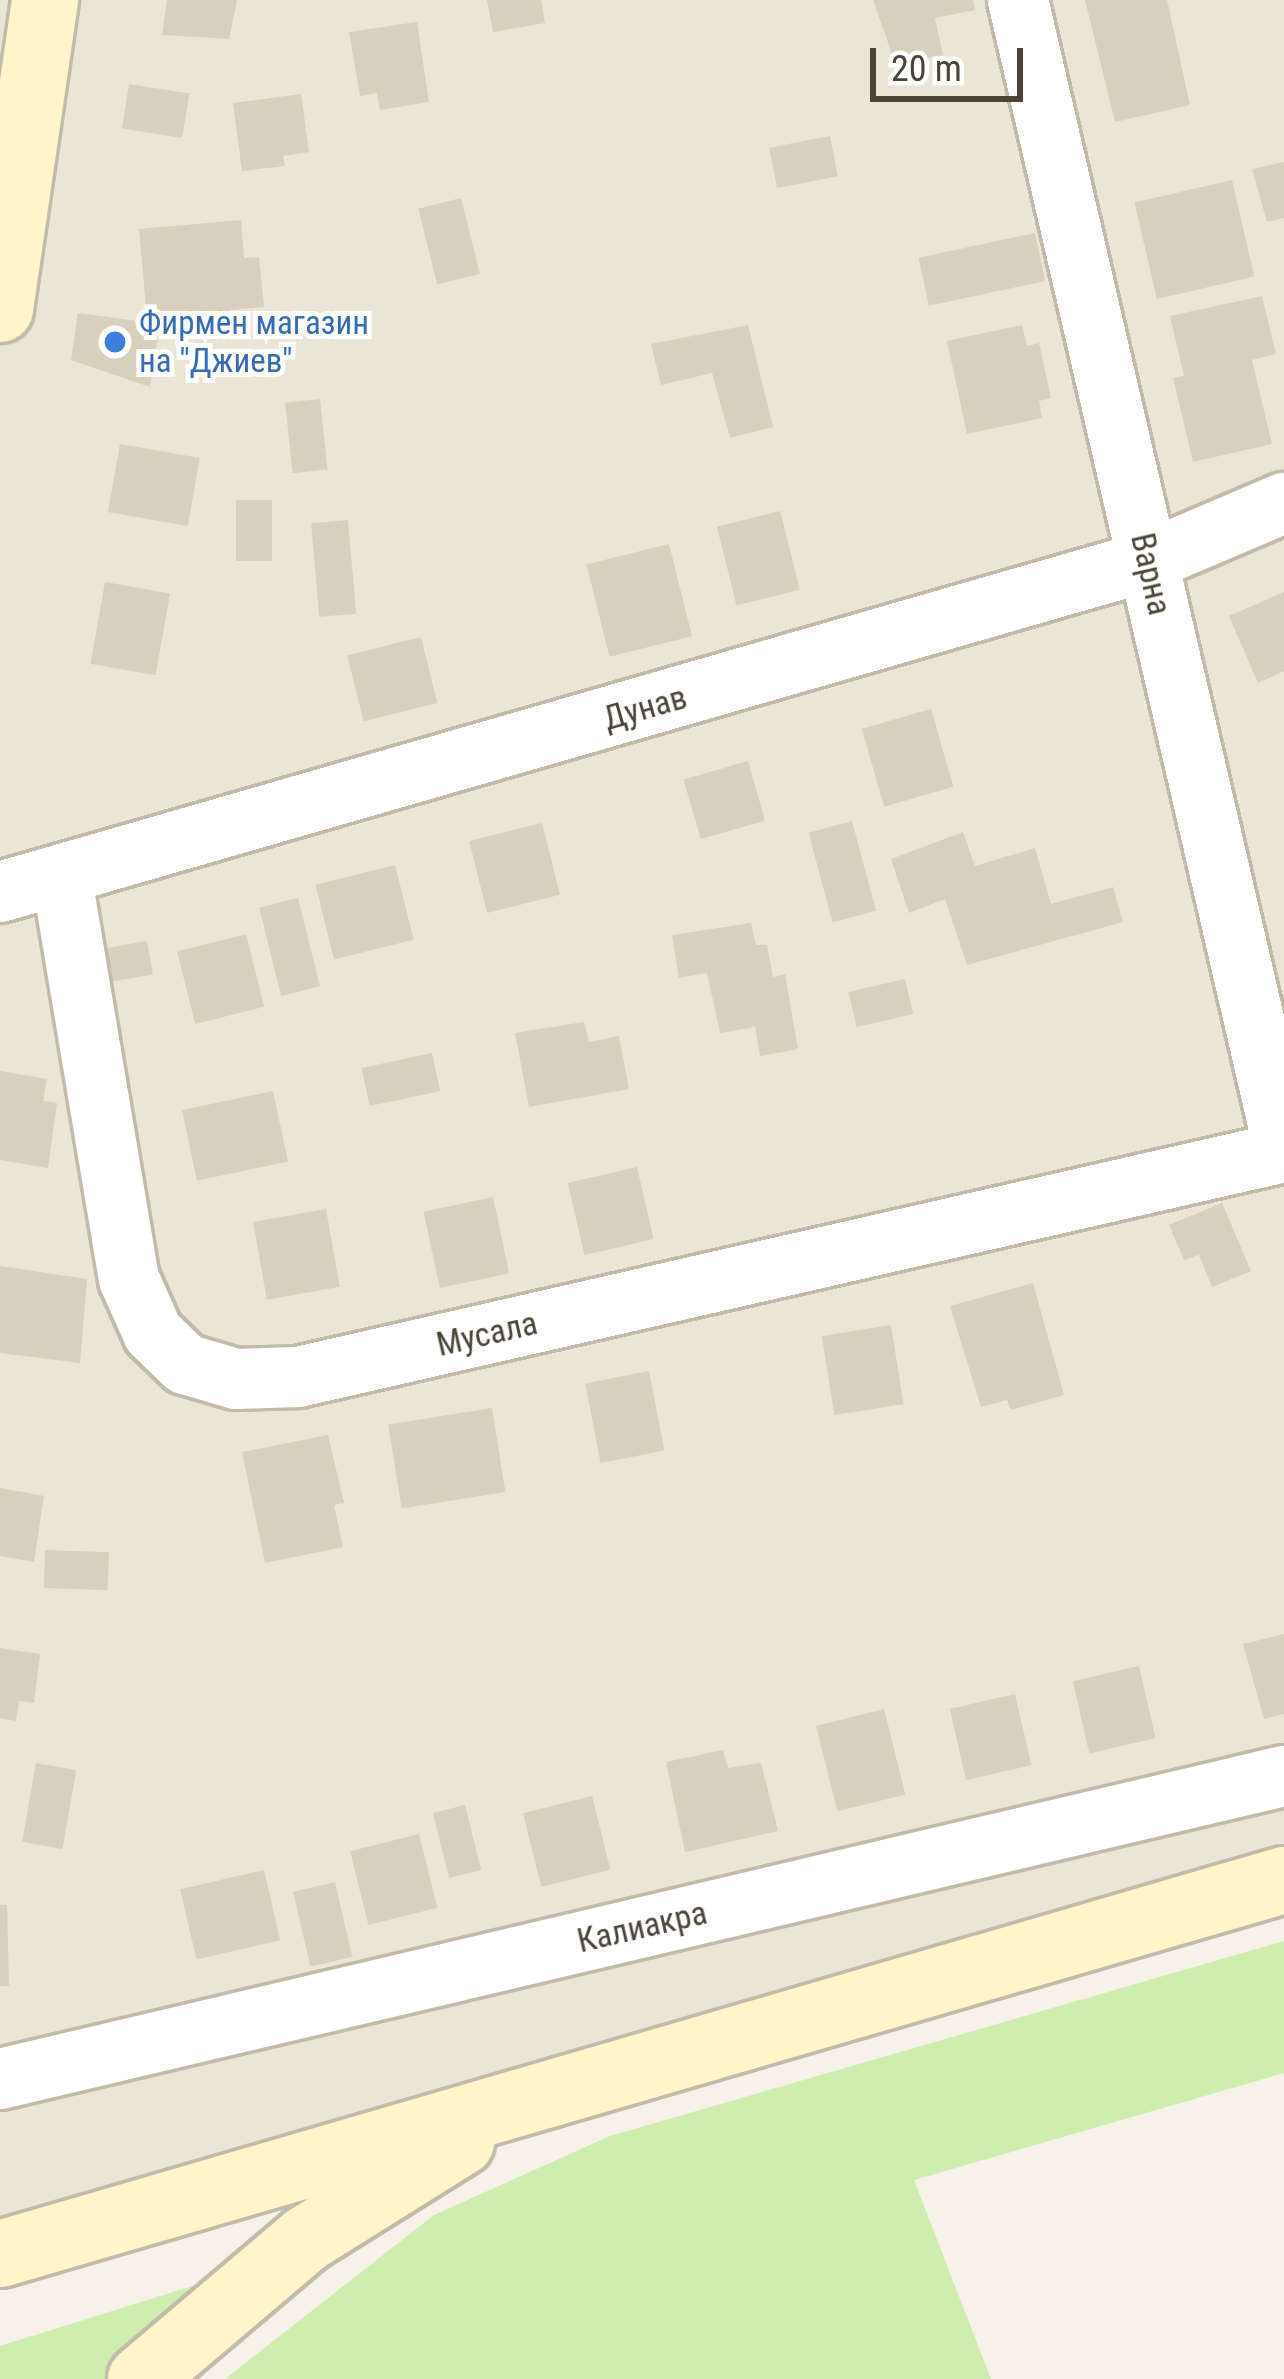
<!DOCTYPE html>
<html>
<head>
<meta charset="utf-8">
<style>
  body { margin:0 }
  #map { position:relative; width:1284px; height:2379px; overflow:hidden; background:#f6f2e9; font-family:"Roboto Condensed",sans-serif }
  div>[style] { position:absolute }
  .residential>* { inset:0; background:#eae5d6 }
  .green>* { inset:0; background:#ceedae }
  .building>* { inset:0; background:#d9cfbd; transform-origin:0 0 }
  .roads { filter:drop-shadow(3px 0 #c2bbaa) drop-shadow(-3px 0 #c2bbaa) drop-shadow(0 3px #c2bbaa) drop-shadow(0 -3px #c2bbaa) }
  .street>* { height:60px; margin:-30px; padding:0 30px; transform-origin:30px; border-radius:30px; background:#fff }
  .secondary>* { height:66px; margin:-33px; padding:0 33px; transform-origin:33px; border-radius:33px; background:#fff4ca }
  .dots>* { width:33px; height:33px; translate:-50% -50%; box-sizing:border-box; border:6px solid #fff; border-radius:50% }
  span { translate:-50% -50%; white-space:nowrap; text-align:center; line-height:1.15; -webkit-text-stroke:10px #fff; paint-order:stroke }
  .shop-label { font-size:33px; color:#366cbe }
  .left { translate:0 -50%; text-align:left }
  .street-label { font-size:33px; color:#4a4336 }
  .scale { position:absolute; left:870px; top:48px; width:153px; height:54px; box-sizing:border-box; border:6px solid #4a4336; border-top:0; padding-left:15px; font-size:36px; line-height:42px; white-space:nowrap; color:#4a4336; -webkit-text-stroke:9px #fff; paint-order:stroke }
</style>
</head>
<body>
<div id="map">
  <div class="residential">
    <i style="clip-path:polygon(0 0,1284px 0,1284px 1880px,0 2254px)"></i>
  </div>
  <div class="green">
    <i style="clip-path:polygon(1284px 1941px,1284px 2073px,914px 2180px,991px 2379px,225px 2379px,434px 2215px,610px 2136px)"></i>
    <i style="clip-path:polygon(279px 2259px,140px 2379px,0 2379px,0 2346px)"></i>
  </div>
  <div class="building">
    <i style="clip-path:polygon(167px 0,237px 0,229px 39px,162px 35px)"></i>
    <i style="clip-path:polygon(487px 0,541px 0,545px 23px,493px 32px)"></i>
    <i style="clip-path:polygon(873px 0,973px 0,975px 10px,935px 18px,943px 55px,896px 65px)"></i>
    <i style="clip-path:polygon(1085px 0,1167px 0,1190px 105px,1115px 122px)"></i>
    <i style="clip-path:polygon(417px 22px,429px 102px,380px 110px,377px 93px,360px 96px,349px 32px)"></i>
    <i style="left:129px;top:84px;width:61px;height:45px;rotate:9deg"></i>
    <i style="clip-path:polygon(301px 94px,309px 152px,283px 156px,285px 166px,242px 171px,233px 103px)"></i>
    <i style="left:830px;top:136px;width:41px;height:62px;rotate:79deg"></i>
    <i style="clip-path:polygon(1284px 162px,1284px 218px,1267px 222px,1252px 169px)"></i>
    <i style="left:1232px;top:180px;width:99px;height:100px;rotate:77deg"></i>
    <i style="left:461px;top:198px;width:78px;height:44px;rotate:76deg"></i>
    <i style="clip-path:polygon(241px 220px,244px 258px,259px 257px,264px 307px,147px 318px,139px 229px)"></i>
    <i style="left:1035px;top:233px;width:49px;height:119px;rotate:78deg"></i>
    <i style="clip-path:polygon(1262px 296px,1276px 354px,1252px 360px,1272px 444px,1193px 462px,1173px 378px,1184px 376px,1170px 316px)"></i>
    <i style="clip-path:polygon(78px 313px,160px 324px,150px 387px,71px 360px)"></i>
    <i style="clip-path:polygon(748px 325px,773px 427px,730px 438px,712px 373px,661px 385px,651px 344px)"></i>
    <i style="clip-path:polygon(1022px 325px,1027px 346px,1039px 343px,1051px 398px,1039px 401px,1042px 418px,967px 434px,947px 341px)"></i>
    <i style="left:320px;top:399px;width:71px;height:35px;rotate:84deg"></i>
    <i style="left:120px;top:444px;width:81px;height:69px;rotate:10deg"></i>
    <i style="left:236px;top:500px;width:36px;height:61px"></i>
    <i style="left:780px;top:511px;width:81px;height:65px;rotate:76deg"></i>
    <i style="left:348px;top:520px;width:94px;height:37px;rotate:85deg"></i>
    <i style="left:669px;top:544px;width:95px;height:85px;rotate:76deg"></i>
    <i style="left:105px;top:582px;width:66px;height:83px;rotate:10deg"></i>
    <i style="clip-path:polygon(1284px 592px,1284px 671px,1258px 683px,1229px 616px)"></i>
    <i style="left:421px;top:637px;width:68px;height:76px;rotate:76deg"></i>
    <i style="left:931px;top:709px;width:81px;height:72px;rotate:74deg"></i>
    <i style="left:748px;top:761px;width:62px;height:67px;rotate:74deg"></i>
    <i style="left:852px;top:821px;width:93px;height:45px;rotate:75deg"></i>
    <i style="left:542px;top:823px;width:74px;height:75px;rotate:76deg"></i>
    <i style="clip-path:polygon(963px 832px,975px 866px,1035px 848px,1051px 904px,1113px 887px,1123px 922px,967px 965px,945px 899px,909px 913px,891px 859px)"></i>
    <i style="left:395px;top:865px;width:77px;height:82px;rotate:76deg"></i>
    <i style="left:298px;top:898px;width:91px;height:40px;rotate:76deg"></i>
    <i style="clip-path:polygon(751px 923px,756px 945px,767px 945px,773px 977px,785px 974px,798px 1049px,760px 1056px,755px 1027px,720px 1033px,707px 973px,679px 978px,672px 935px)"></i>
    <i style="left:246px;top:934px;width:75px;height:71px;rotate:76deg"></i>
    <i style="left:147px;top:941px;width:34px;height:41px;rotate:80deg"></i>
    <i style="left:905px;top:979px;width:36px;height:58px;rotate:77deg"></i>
    <i style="clip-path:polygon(584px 1022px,589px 1042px,619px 1036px,629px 1089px,529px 1107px,515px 1033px)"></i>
    <i style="left:432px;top:1053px;width:39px;height:72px;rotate:78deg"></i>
    <i style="clip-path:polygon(0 1071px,47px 1079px,43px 1101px,57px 1103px,48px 1168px,0 1160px)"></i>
    <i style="left:273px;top:1091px;width:72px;height:93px;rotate:78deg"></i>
    <i style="left:637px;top:1167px;width:74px;height:71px;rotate:77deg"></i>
    <i style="left:493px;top:1197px;width:78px;height:71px;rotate:78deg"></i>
    <i style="clip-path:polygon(1222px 1203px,1251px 1271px,1212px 1287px,1199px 1255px,1184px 1260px,1169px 1225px)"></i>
    <i style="left:326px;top:1209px;width:79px;height:74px;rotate:80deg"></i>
    <i style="clip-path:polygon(0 1266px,87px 1279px,80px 1363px,0 1353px)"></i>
    <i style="clip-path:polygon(1033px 1283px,1064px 1395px,1011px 1410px,1007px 1400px,981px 1407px,950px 1306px)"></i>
    <i style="left:891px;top:1325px;width:80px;height:70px;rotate:81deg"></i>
    <i style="left:649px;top:1371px;width:81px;height:65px;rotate:79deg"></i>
    <i style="left:492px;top:1408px;width:85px;height:105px;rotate:81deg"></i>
    <i style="clip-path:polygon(328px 1435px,344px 1503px,334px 1505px,343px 1547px,265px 1563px,242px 1452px)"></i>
    <i style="clip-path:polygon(0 1488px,44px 1496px,34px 1562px,0 1556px)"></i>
    <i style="left:45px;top:1550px;width:64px;height:38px;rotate:2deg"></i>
    <i style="clip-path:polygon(1284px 1634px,1284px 1714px,1264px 1719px,1243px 1644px)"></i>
    <i style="clip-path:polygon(0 1648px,40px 1654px,34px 1703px,19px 1701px,16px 1721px,0 1718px)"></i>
    <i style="left:1139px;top:1666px;width:74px;height:68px;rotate:77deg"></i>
    <i style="left:1015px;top:1694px;width:73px;height:67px;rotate:77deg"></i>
    <i style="left:884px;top:1709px;width:88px;height:70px;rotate:76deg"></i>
    <i style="clip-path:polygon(723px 1750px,728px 1768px,761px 1763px,778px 1831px,685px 1852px,666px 1762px)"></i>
    <i style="left:36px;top:1763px;width:41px;height:80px;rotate:10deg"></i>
    <i style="left:592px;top:1796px;width:76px;height:71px;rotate:76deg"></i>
    <i style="left:465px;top:1805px;width:67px;height:33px;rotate:76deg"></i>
    <i style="left:419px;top:1834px;width:76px;height:71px;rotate:76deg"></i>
    <i style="left:264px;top:1870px;width:72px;height:86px;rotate:77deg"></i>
    <i style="left:335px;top:1882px;width:77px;height:43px;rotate:77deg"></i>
    <i style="clip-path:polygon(0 1905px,7px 1905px,9px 1986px,0 1986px)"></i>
  </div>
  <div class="roads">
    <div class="street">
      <i style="left:1018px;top:0;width:1179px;rotate:76.97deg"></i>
      <i style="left:62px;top:879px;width:406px;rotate:80.5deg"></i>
      <i style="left:129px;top:1279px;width:59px;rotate:66deg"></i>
      <i style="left:153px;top:1333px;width:45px;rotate:44.1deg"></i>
      <i style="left:185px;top:1364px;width:53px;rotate:16.4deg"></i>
      <i style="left:236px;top:1379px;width:62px;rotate:-1.8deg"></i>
      <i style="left:298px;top:1377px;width:1011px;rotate:-12.85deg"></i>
      <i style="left:0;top:892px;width:1195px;rotate:-16.08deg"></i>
      <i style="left:1148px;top:561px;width:148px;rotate:-23.1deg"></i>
      <i style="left:0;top:2079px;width:1319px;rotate:-13.28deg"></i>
    </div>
    <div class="secondary">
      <i style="left:0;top:309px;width:312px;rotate:-81.7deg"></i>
      <i style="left:0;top:2254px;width:1337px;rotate:-16.24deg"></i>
      <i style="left:141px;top:2379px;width:216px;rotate:-40.3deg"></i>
      <i style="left:306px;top:2239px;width:183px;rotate:-32deg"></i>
    </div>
  </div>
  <div class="dots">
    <i style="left:115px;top:342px;background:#3f7fe0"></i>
  </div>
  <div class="shop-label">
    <span class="left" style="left:139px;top:342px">Фирмен магазин<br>на "Джиев"</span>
  </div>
  <div class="street-label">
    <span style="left:1151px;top:574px;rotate:77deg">Варна</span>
    <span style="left:645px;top:708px;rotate:-16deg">Дунав</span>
    <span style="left:487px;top:1334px;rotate:-13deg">Мусала</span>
    <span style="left:642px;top:1927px;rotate:-13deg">Калиакра</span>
  </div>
  <div class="scale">20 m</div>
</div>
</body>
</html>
